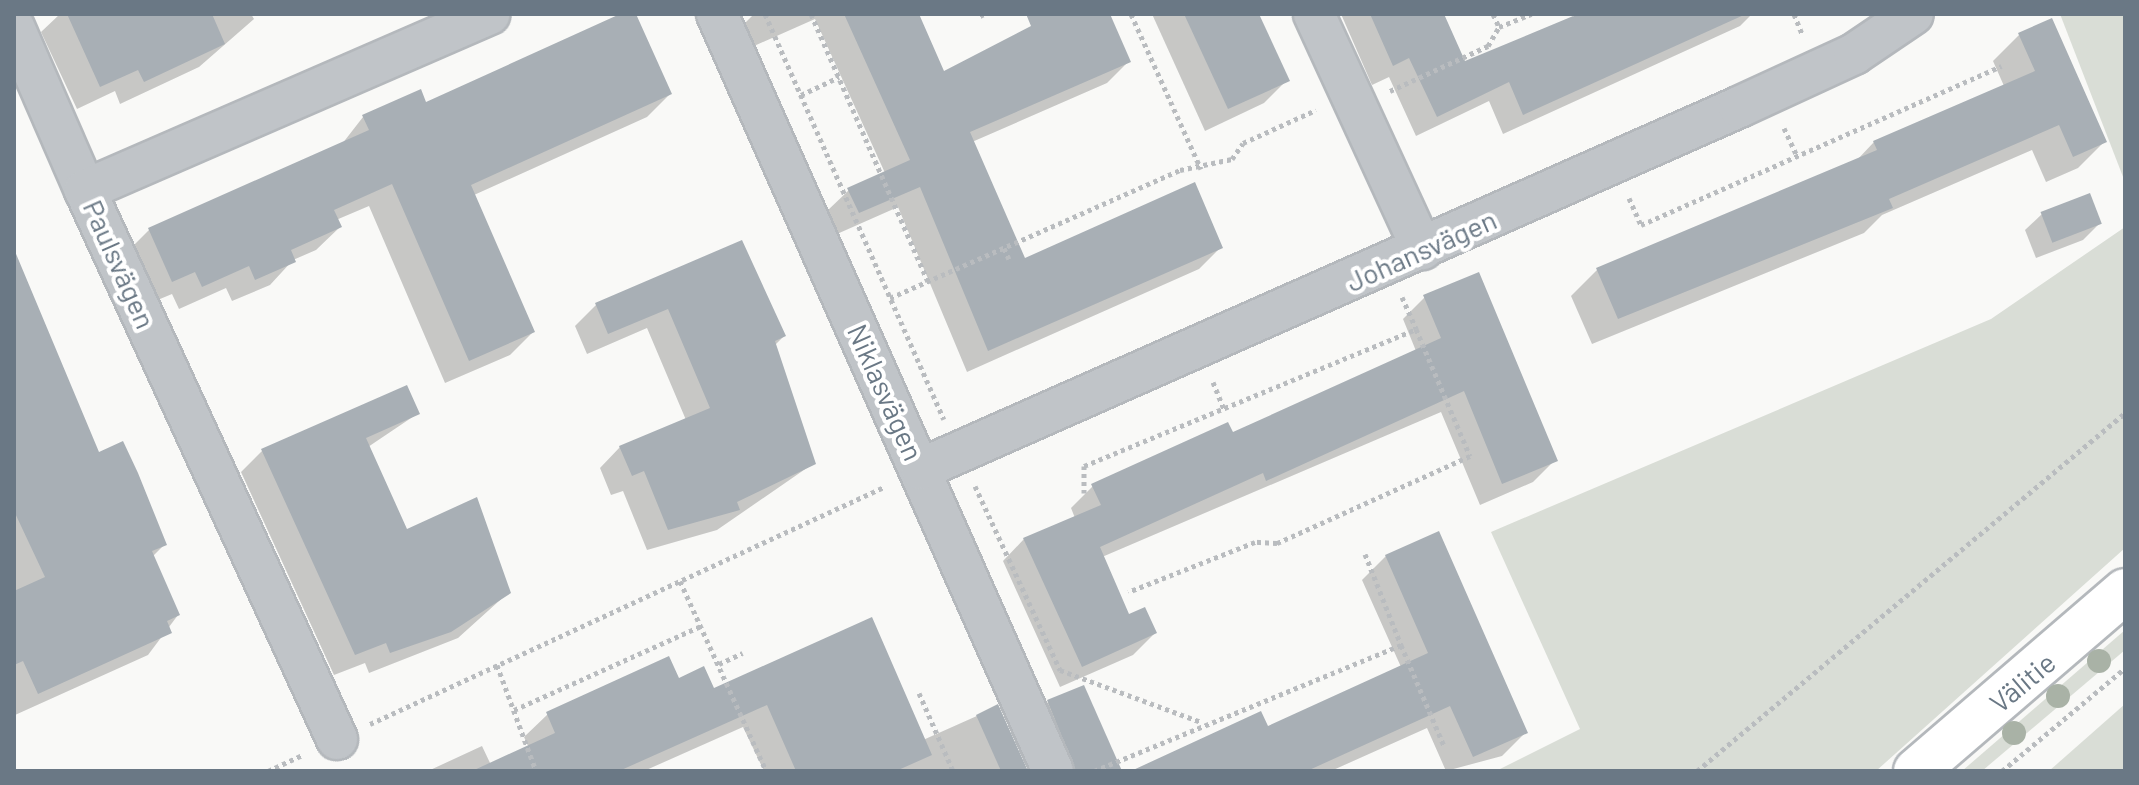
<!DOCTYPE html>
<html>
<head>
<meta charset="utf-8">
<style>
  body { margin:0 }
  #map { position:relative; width:2139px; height:785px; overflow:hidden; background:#f9f9f7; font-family:Barlow,sans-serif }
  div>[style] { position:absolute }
  .green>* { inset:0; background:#d9ddd6 }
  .shadow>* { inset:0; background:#0003 }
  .building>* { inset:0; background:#a8afb5; transform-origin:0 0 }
  .path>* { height:5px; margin-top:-2.5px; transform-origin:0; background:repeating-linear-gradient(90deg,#b9bcbf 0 4px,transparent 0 8px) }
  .roads { filter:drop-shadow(2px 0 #b4b8bc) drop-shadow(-2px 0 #b4b8bc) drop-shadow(0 2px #b4b8bc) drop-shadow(0 -2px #b4b8bc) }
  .minor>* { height:40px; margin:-20px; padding:0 20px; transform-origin:20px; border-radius:20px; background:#c0c4c8 }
  .major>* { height:44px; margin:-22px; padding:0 22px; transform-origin:22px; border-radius:22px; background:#fff }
  .trees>* { width:24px; height:24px; margin:-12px; border-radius:50%; background:#a9b2a6 }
  span { translate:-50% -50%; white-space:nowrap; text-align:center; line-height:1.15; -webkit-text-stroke:8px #fff; paint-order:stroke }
  .street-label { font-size:28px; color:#6a7885 }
  .frame { position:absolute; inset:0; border:16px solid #6a7885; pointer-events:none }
</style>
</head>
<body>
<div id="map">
  <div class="green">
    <i style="clip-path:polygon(2060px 14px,2125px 14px,2125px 182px)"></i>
    <i style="clip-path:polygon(2125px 227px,2125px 548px,1876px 771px,1496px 771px,1580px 729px,1491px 532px,1991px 319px)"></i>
    <i style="clip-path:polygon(2125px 630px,2125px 650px,1982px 771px,1962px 771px)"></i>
    <i style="clip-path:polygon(2125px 704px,2125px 771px,2049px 771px)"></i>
  </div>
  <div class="shadow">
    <i style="clip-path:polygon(60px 14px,251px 14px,254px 19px,199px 67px,120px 104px,115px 91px,77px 109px,41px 32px)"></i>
    <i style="clip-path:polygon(625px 14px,634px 14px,670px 94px,647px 117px,474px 195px,533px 332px,510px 355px,445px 383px,369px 206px,336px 220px,340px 227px,316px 250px,293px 260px,270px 285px,232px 301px,226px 288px,179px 309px,172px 294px,148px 304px,126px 253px,149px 230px,342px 144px,363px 117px,425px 104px)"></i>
    <i style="clip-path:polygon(754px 14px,917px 14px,943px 73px,1068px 14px,1108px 14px,1129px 61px,1107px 83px,972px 142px,1024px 260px,1221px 247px,1199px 269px,967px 372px,898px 207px,837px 234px,827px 211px,849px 190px,885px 173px,815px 19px,754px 46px,744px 24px)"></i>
    <i style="clip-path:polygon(1152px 14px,1258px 14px,1287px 80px,1264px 103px,1205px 131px)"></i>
    <i style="clip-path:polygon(1341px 14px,1442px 14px,1464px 64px,1580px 14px,1752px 14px,1740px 26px,1503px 134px,1489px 101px,1416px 136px,1389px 77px,1372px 85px)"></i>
    <i style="clip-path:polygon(2019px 35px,2104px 142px,2078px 168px,2046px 182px,2032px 150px,1882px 215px,1864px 233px,1592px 344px,1571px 296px,1597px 270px,1856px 161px,1874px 142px,2004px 86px,1993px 61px)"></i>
    <i style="clip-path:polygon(2042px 214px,2099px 224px,2083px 240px,2036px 258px,2025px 230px)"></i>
    <i style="clip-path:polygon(741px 243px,784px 336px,775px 345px,814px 463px,717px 530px,647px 550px,623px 491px,611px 495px,600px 468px,620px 447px,686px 420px,647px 328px,587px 354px,575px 326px,596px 305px)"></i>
    <i style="clip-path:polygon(14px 253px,98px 454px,164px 545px,152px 557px,178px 615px,148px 655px,15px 715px)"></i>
    <i style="clip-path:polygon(1425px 297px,1555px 460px,1533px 482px,1480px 505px,1441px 412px,1102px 557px,1128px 617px,1155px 633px,1133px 655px,1060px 687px,1003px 561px,1024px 539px,1075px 518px,1071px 508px,1093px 486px,1232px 435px,1416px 351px,1403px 319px)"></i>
    <i style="clip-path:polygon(417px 414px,368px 447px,406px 531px,509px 592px,458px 638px,369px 673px,365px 663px,334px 675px,241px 472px,262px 451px)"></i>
    <i style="clip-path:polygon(1386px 556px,1526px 732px,1502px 756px,1446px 771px,1427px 728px,1331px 771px,1136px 771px,1268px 728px,1401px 667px,1362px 580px)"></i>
    <i style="clip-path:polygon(678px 680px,923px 740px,997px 707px,1026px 771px,764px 771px,743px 727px,644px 771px,428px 771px,482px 746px,491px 765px,529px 748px,524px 737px,548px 714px)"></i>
    <i style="clip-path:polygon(1048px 702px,1120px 771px,1045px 771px,1025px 725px)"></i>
  </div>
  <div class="building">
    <i style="clip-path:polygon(67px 14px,212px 14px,225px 44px,144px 82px,138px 70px,100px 87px)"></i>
    <i style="clip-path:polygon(620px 14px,636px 14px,672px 94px,471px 185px,535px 332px,469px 361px,392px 184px,334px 210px,342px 227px,291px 250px,296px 262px,255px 280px,249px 266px,202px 287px,195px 272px,172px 282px,148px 228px,369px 130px,362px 115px,421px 89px,426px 102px)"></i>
    <i style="clip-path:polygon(844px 14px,919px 14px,944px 71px,1031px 26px,1026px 14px,1110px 14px,1131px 62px,970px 132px,1025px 258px,1195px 182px,1223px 248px,988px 351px,920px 187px,859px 213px,847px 188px,910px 160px)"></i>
    <i style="clip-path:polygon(1184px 14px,1259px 14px,1290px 81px,1228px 109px)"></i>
    <i style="clip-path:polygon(1370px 14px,1444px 14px,1465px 61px,1578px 14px,1746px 14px,1523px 115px,1509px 82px,1437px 117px,1409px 58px,1393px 66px)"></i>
    <i style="clip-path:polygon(2052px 18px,2107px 142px,2073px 157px,2059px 125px,1889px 199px,1893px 208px,1618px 319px,1596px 268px,1877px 150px,1873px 141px,2035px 71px,2018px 33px)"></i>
    <i style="left:2090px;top:193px;width:33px;height:53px;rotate:69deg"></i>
    <i style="clip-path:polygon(742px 240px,786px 336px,775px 341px,816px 464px,737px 502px,740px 510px,668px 530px,644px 471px,632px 476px,619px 446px,710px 408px,668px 309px,608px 334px,595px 303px)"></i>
    <i style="clip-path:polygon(14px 249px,99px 452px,123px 441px,138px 473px,167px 545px,152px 551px,180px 615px,167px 621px,172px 633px,38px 694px,23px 661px,14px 665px,14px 591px,45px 577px,14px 511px)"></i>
    <i style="clip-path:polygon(1479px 272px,1558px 461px,1502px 484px,1464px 391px,1266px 481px,1263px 473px,1100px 547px,1129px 614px,1145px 607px,1157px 633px,1082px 667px,1023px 538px,1101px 505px,1091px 484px,1228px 422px,1233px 432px,1441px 338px,1423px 295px)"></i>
    <i style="clip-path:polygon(407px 385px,420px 414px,366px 438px,407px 529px,477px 497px,511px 593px,451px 632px,390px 653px,386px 643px,355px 655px,261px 449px)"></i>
    <i style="clip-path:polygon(1439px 531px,1528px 733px,1473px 757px,1450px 706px,1307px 771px,1131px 771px,1261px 711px,1268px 726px,1428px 653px,1385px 555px)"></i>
    <i style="clip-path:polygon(872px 617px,932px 755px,896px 771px,796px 771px,767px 705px,619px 771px,472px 771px,555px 733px,546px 712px,669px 656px,679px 678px,704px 666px,714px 688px)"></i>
    <i style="clip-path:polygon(1084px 685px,1122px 771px,1076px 771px,1047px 700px)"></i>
    <i style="clip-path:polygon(998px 704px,1028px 771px,1001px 771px,976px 715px)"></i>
  </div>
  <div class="path">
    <i style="left:765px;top:14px;width:443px;rotate:66.2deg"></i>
    <i style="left:811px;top:14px;width:292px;rotate:66.4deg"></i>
    <i style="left:1131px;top:14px;width:170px;rotate:65.7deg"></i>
    <i style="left:1493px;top:14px;width:14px;rotate:65deg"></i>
    <i style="left:1573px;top:14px;width:1px"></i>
    <i style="left:1794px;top:14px;width:22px;rotate:68deg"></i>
    <i style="left:980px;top:16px;width:4px;rotate:-27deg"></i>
    <i style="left:1390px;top:91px;width:108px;rotate:-24.7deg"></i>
    <i style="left:1488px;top:46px;width:22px;rotate:-60deg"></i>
    <i style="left:1499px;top:27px;width:35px;rotate:-22deg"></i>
    <i style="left:801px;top:95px;width:42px;rotate:-25.3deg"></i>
    <i style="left:1784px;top:128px;width:31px;rotate:65deg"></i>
    <i style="left:1629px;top:198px;width:30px;rotate:66deg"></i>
    <i style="left:1641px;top:225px;width:394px;rotate:-23.8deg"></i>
    <i style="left:1004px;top:248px;width:12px;rotate:66deg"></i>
    <i style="left:1402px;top:297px;width:35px;rotate:66deg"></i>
    <i style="left:890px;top:298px;width:317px;rotate:-23.8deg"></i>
    <i style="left:1180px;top:170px;width:53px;rotate:-11.9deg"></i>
    <i style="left:1232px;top:159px;width:19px;rotate:-55deg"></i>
    <i style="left:1243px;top:143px;width:80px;rotate:-24.3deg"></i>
    <i style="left:1213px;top:382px;width:31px;rotate:68deg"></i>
    <i style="left:975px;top:486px;width:203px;rotate:65.2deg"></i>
    <i style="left:1060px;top:670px;width:150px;rotate:20.2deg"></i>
    <i style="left:1084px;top:493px;width:27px;rotate:-90deg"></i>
    <i style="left:1084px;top:466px;width:359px;rotate:-22.4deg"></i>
    <i style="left:1416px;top:329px;width:138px;rotate:67deg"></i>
    <i style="left:1470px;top:456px;width:212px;rotate:155.7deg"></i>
    <i style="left:1277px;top:543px;width:22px;rotate:-177deg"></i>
    <i style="left:1255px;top:542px;width:136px;rotate:158.5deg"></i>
    <i style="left:1365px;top:554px;width:98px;rotate:68.4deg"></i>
    <i style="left:680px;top:581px;width:209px;rotate:65.6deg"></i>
    <i style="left:719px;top:664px;width:26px;rotate:-25deg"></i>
    <i style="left:497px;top:665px;width:113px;rotate:69.8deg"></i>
    <i style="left:919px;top:693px;width:85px;rotate:66.4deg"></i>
    <i style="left:514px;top:710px;width:205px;rotate:-24.2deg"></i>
    <i style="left:370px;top:724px;width:566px;rotate:-24.75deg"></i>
    <i style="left:268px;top:771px;width:38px;rotate:-25deg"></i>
    <i style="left:1094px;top:771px;width:332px;rotate:-22.3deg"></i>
    <i style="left:1401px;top:645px;width:110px;rotate:66.9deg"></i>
    <i style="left:1697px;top:771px;width:558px;rotate:-39.91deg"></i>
    <i style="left:2002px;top:771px;width:160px;rotate:-39.9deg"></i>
  </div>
  <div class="roads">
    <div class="minor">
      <i style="left:717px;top:14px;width:828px;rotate:66.07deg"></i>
      <i style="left:1314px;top:14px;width:259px;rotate:65.3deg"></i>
      <i style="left:14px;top:27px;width:178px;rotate:66.5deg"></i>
      <i style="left:921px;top:469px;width:895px;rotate:-23.87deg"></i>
      <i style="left:1739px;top:107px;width:127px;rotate:-24.7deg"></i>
      <i style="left:1854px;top:54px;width:71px;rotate:-34.1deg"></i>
      <i style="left:337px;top:739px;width:604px;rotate:-114.66deg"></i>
      <i style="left:85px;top:190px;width:441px;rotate:-23.5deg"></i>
    </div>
    <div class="major">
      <i style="left:1916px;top:771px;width:276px;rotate:-40.7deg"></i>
    </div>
  </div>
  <div class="trees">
    <i style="left:2099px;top:661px"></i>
    <i style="left:2058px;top:696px"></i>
    <i style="left:2014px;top:733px"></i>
  </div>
  <div class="street-label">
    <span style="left:1421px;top:250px;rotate:-24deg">Johansvägen</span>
    <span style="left:120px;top:264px;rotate:66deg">Paulsvägen</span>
    <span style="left:886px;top:392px;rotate:66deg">Niklasvägen</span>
    <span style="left:2022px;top:682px;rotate:-40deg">Välitie</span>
  </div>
  <div class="frame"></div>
</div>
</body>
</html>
